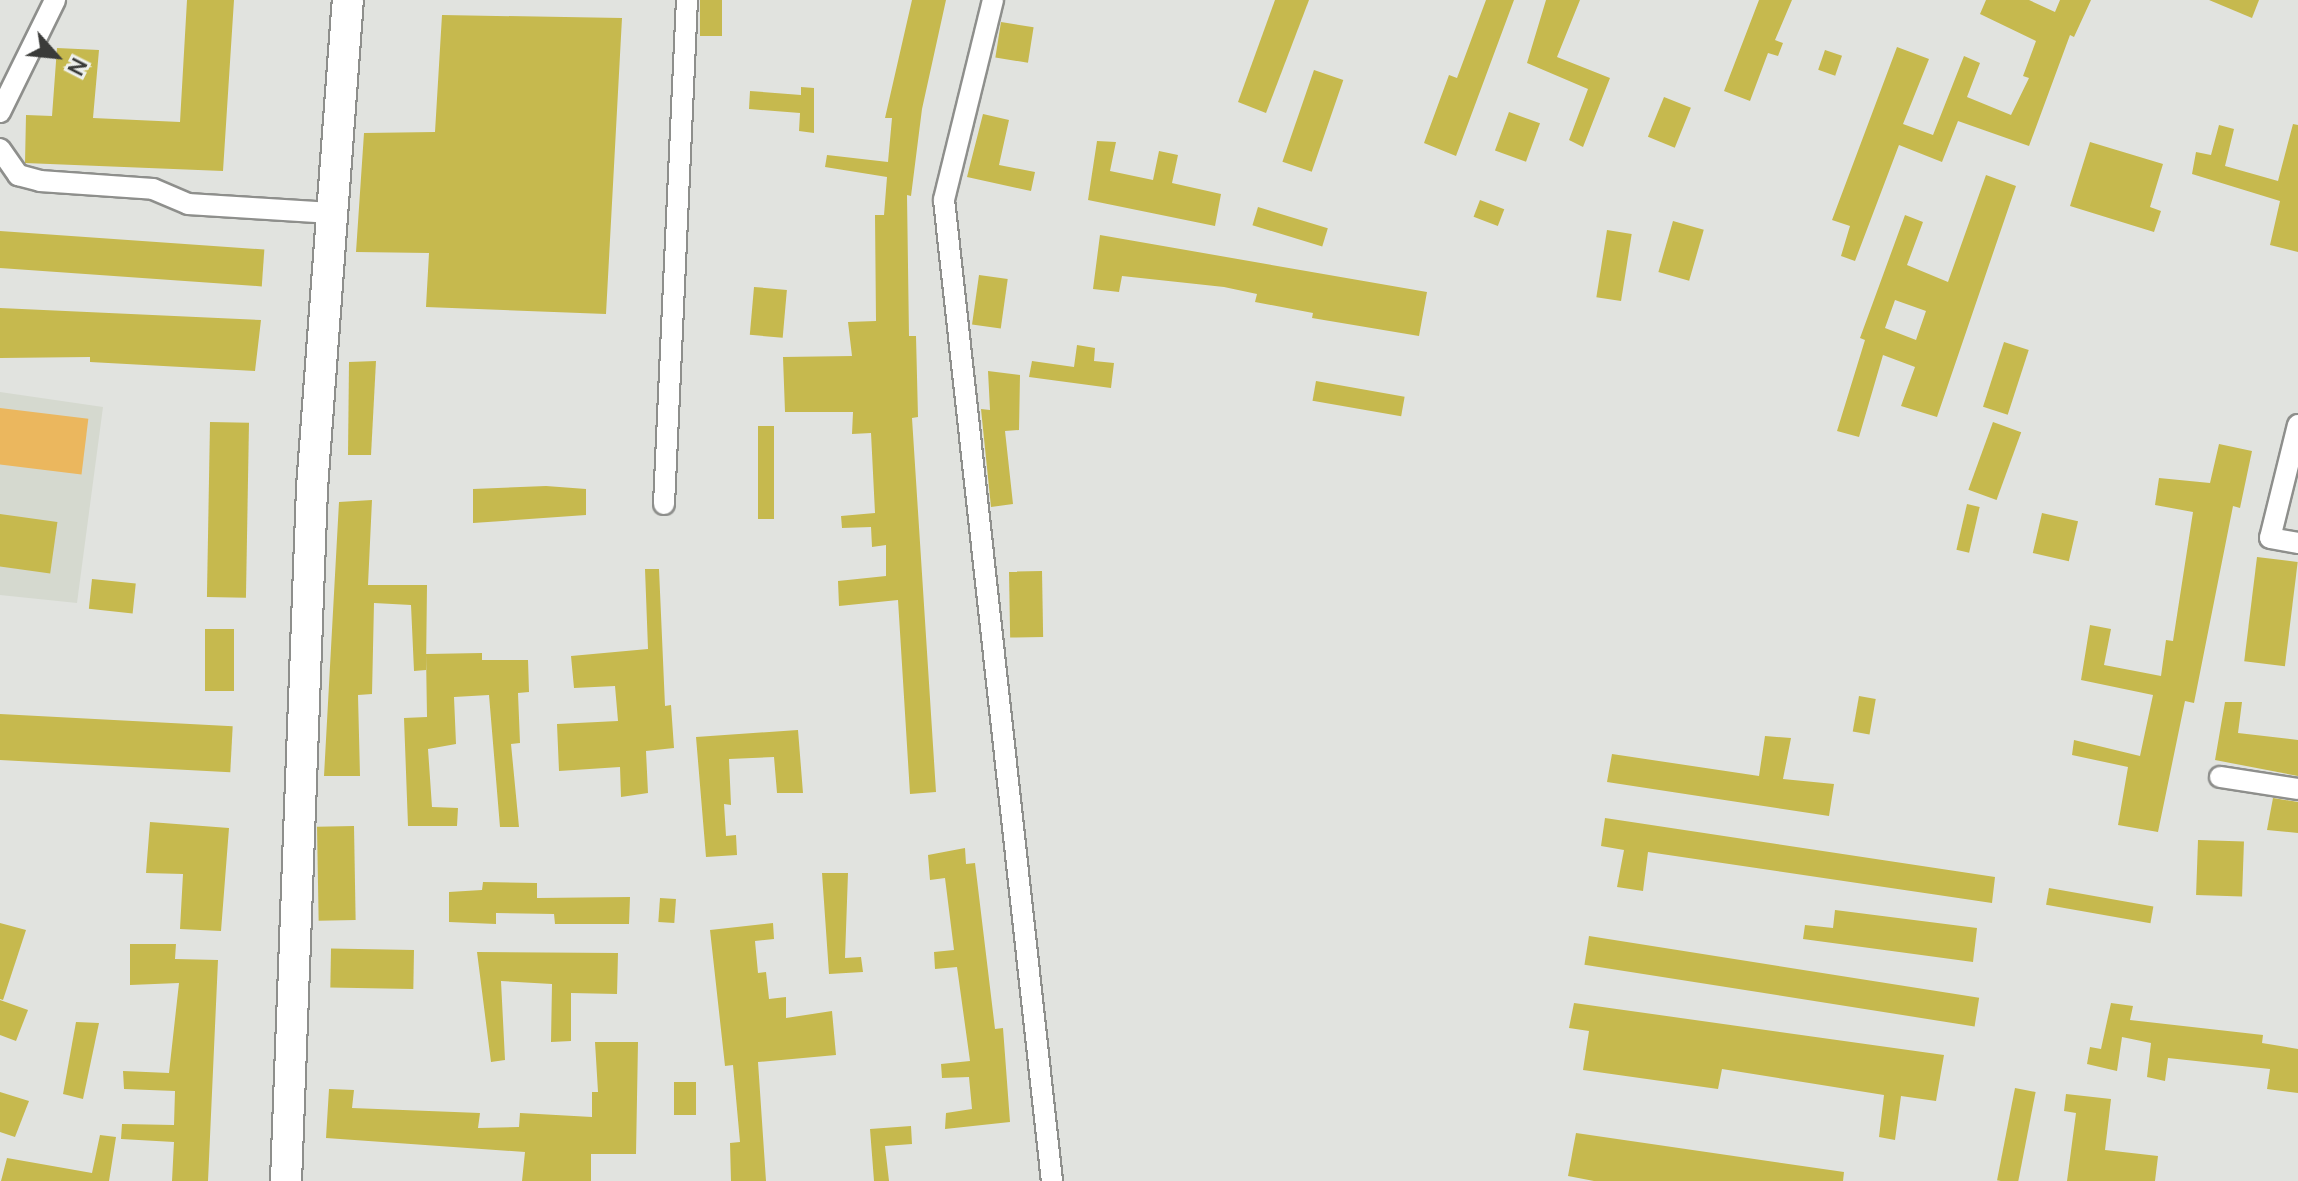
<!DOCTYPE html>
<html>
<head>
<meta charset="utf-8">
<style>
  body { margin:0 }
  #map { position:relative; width:2298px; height:1181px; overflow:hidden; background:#e1e3df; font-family:Manrope,sans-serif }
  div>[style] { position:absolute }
  .built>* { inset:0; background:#d5d9cf }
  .green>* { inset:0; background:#ebb75e; transform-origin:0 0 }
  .building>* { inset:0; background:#c6b94e; transform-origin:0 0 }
  .roads { filter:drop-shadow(2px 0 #8e8f8c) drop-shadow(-2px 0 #8e8f8c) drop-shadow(0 2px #8e8f8c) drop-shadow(0 -2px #8e8f8c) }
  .street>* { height:20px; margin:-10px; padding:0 10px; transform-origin:10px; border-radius:10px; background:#fff }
  .secondary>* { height:30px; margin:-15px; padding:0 15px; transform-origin:15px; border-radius:15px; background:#fff }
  span { translate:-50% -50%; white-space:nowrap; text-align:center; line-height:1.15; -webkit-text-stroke:7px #eef0ec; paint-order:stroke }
  .north { position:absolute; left:16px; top:16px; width:80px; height:80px; -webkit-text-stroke:6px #eef0ec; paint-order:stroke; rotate:117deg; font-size:22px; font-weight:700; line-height:32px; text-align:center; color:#3a3b39 }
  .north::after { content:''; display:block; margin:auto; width:28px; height:36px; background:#3a3b39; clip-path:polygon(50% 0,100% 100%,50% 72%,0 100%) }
</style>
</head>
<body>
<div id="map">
  <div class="built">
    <i style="clip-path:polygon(0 392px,103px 407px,77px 603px,0 595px)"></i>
  </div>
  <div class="green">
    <i style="left:0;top:408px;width:89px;height:56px;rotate:7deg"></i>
  </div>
  <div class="building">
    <i style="clip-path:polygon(187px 0,234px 0,223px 171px,25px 163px,26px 115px,52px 116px,57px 48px,99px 50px,93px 118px,180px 122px)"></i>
    <i style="left:700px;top:0;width:22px;height:36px"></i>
    <i style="clip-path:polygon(912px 0,946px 0,922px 109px,911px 196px,907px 195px,909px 336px,916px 336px,918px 417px,912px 418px,936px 792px,910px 794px,898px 600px,839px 606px,838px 581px,886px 576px,886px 545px,872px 547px,871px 527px,842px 528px,841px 516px,875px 513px,871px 433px,852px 434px,853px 412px,785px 412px,783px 357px,852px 356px,848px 322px,876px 321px,875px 215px,884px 215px,887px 177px,825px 167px,827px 155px,888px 162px,892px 118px,885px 118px)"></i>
    <i style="clip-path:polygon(1275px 0,1309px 0,1266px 113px,1238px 102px)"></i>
    <i style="clip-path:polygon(1486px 0,1514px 0,1456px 156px,1424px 143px,1449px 75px,1457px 78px)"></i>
    <i style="clip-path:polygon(1546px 0,1580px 0,1557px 57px,1610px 78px,1583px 147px,1569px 140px,1588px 89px,1527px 63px)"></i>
    <i style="clip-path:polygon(1759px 0,1792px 0,1775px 40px,1783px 43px,1778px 56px,1768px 53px,1750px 101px,1724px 91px)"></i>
    <i style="clip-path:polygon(1986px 0,2029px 0,2055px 12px,2060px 0,2091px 0,2074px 37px,2070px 35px,2029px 146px,1958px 121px,1942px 162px,1899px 145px,1855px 261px,1841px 256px,1850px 226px,1832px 220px,1897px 47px,1929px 59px,1903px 124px,1933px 135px,1964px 56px,1980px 63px,1967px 97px,2011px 115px,2029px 78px,2023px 76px,2036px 41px,1980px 14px)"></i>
    <i style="clip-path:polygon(2209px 0,2259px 0,2252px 18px)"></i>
    <i style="clip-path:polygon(442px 15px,622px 18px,606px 314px,426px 307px,429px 253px,356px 252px,364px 133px,435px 132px)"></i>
    <i style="left:1001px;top:22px;width:33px;height:36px;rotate:9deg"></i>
    <i style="left:1825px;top:50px;width:18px;height:21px;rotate:19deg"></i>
    <i style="left:1314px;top:70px;width:31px;height:97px;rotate:19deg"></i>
    <i style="clip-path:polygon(801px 87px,814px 88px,814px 133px,799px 131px,800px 113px,749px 109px,750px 91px,801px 95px)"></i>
    <i style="left:1664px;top:97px;width:29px;height:43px;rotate:22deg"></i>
    <i style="left:1509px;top:112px;width:33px;height:41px;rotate:20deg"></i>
    <i style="clip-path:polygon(983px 114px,1009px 120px,999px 165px,1035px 172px,1031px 191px,967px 177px)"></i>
    <i style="clip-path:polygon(2293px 124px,2298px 125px,2298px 252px,2270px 245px,2280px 201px,2192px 174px,2196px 152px,2211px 155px,2219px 125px,2234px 129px,2225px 166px,2278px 181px)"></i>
    <i style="clip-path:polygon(1097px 141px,1116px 142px,1110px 171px,1153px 180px,1159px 151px,1178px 155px,1172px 183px,1221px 194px,1215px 226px,1088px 200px)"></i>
    <i style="clip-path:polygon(2090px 142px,2163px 164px,2150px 207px,2161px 211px,2154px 232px,2070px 206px)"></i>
    <i style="clip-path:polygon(evenodd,1986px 175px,2016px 186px,1937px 417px,1901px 406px,1915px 367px,1883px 355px,1859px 437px,1837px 431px,1865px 340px,1860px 338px,1905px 215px,1923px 222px,1907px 265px,1948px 282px,1986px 175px,1895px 300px,1926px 311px,1916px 340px,1885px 328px,1895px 300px)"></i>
    <i style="left:1480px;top:200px;width:26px;height:18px;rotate:21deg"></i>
    <i style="left:1258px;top:207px;width:73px;height:19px;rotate:17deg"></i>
    <i style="left:1673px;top:221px;width:32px;height:53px;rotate:16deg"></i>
    <i style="left:1607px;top:230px;width:25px;height:68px;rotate:9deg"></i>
    <i style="left:0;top:231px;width:265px;height:37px;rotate:4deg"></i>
    <i style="clip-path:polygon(1100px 235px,1427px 292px,1419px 336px,1312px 318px,1313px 313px,1255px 302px,1257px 294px,1224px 287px,1122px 276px,1119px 292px,1093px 289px)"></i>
    <i style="left:979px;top:275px;width:29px;height:50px;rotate:8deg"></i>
    <i style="left:754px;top:287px;width:33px;height:48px;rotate:5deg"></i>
    <i style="clip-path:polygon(0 308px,261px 320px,255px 371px,90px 362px,90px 357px,0 358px)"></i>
    <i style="left:2004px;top:342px;width:26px;height:68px;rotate:18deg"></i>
    <i style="clip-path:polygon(1077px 345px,1095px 348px,1094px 361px,1114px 363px,1111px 388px,1029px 377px,1032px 361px,1074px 367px)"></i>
    <i style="clip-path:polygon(376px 361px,371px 455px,348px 455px,349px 362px)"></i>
    <i style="clip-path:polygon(988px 371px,1020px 375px,1019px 430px,1005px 431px,1013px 504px,991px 507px,981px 409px,990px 410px)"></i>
    <i style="left:1316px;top:381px;width:90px;height:20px;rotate:10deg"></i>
    <i style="left:210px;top:422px;width:39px;height:175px;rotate:1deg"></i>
    <i style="left:1993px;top:422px;width:30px;height:72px;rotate:20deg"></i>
    <i style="left:758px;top:426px;width:16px;height:93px"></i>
    <i style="clip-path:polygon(2219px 444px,2252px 451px,2240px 508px,2233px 506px,2194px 703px,2185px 701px,2158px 832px,2118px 825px,2128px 767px,2072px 755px,2074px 740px,2140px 756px,2153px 695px,2081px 680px,2090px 625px,2111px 629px,2104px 665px,2161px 676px,2166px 640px,2173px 641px,2193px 512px,2155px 505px,2159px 478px,2210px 483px)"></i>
    <i style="clip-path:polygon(546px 486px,586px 489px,586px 515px,473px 523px,473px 489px)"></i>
    <i style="clip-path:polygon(372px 500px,368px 585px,427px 585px,426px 670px,414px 671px,411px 605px,374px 603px,372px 694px,358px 695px,360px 776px,324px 776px,339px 502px)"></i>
    <i style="left:1967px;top:504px;width:13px;height:47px;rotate:13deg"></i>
    <i style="left:2042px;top:513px;width:37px;height:41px;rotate:13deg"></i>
    <i style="left:0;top:514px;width:58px;height:52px;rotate:8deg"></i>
    <i style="left:2257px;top:557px;width:41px;height:105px;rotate:7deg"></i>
    <i style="clip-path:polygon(645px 569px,659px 569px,665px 706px,671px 705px,674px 748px,646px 751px,648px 793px,621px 797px,620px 767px,559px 771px,557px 724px,618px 721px,615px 686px,574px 688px,571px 656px,648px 649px)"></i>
    <i style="left:1042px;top:571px;width:66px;height:33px;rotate:89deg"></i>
    <i style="left:92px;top:579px;width:44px;height:30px;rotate:6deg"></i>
    <i style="left:205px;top:629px;width:29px;height:62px"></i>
    <i style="clip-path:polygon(482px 653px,482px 660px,528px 660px,529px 692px,518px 693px,520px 743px,511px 744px,519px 827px,500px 827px,489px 695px,454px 697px,456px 744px,428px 749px,432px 807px,458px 808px,457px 826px,408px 826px,404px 718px,427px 717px,426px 654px)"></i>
    <i style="left:1859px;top:696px;width:17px;height:36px;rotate:10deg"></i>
    <i style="clip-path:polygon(2225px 702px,2242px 702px,2238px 733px,2298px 740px,2298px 776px,2215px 760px)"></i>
    <i style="left:0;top:714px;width:233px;height:46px;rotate:3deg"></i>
    <i style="clip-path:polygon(798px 730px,803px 793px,777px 793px,774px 757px,729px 759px,731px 805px,724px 804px,726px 836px,736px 835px,737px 855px,706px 857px,696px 737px)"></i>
    <i style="clip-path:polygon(1765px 736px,1791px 738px,1783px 779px,1834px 784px,1829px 816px,1607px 782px,1612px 754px,1759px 776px)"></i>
    <i style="clip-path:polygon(2273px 798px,2298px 802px,2298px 833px,2267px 830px)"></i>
    <i style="clip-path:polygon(1605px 818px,1995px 877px,1992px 903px,1648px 852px,1643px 891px,1617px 887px,1624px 850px,1601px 846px)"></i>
    <i style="clip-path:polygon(150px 822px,229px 828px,221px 931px,180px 929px,183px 874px,146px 873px)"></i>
    <i style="left:354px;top:826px;width:94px;height:37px;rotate:89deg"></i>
    <i style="left:2198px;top:840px;width:46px;height:55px;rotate:2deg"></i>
    <i style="clip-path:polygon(965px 848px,966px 864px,975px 863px,995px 1029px,1003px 1028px,1010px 1122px,945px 1129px,946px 1113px,972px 1109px,969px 1077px,942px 1078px,941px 1064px,970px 1061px,957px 967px,935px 969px,934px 952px,954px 950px,945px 878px,930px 880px,928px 855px)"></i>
    <i style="clip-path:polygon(822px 873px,848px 873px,845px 958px,861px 957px,863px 972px,829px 974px)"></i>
    <i style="clip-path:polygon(483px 882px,537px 883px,537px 898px,630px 897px,629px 924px,555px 924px,554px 914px,496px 913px,496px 924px,449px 922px,449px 892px,482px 890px)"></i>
    <i style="left:2049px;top:888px;width:106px;height:17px;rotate:10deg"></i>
    <i style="left:660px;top:898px;width:16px;height:24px;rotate:4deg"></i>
    <i style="clip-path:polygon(1835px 910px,1977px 928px,1973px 962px,1803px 939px,1805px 925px,1833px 928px)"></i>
    <i style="clip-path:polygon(0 923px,26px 930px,3px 1000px,0 999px)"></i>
    <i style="clip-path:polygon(773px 923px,774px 939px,755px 941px,758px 973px,766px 972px,769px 999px,786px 997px,786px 1018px,832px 1011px,836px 1055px,758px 1062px,766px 1181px,731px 1181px,730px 1143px,740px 1142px,733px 1065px,725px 1066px,710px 930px)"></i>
    <i style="left:1589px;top:936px;width:395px;height:29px;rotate:9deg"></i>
    <i style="clip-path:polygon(130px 944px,176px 944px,175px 959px,218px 960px,208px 1181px,172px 1181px,174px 1142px,121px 1139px,122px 1124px,174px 1125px,175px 1091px,124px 1089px,123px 1071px,169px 1073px,179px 983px,130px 985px)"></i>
    <i style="left:414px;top:950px;width:39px;height:83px;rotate:91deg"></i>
    <i style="clip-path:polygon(477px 952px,618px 953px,617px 994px,571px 993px,571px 1041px,551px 1042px,552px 984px,501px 981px,505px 1060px,491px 1062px)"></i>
    <i style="clip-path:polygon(0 1000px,28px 1010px,16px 1041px,0 1035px)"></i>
    <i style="clip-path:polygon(1574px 1003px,1944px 1055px,1936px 1101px,1901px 1096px,1895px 1140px,1879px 1137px,1884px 1095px,1722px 1069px,1718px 1089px,1583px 1070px,1589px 1031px,1569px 1028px)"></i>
    <i style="clip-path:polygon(2111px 1003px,2133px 1006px,2130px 1020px,2263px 1035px,2262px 1043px,2298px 1049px,2298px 1093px,2267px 1089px,2270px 1069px,2168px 1058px,2165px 1081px,2147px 1077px,2151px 1043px,2122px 1037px,2117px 1071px,2087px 1064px,2090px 1047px,2101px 1049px)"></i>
    <i style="clip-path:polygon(76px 1022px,99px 1023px,83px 1099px,63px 1094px)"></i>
    <i style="clip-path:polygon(595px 1042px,638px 1042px,636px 1154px,591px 1154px,591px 1181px,522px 1181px,525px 1152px,326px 1138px,329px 1089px,354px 1090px,352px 1108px,480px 1113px,478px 1128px,519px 1127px,520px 1113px,592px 1117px,592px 1092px,598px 1092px)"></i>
    <i style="left:696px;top:1082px;width:33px;height:22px;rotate:90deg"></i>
    <i style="left:2015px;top:1088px;width:21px;height:94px;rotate:11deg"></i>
    <i style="clip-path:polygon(0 1092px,29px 1101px,15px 1137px,0 1132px)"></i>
    <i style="clip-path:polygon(2066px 1094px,2111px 1099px,2105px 1150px,2158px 1156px,2155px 1181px,2067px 1181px,2076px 1113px,2064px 1111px)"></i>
    <i style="clip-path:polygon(911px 1126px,912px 1144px,885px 1146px,889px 1181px,874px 1181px,870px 1129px)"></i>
    <i style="clip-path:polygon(1576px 1133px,1844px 1172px,1843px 1181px,1594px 1181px,1568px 1176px)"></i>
    <i style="clip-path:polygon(100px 1135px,116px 1137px,109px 1181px,1px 1181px,7px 1158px,92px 1173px)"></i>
  </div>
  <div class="roads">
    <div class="street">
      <i style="left:993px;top:0;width:206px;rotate:103.8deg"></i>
      <i style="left:944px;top:200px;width:987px;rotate:83.72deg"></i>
      <i style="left:0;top:112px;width:125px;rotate:-63.8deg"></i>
      <i style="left:0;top:149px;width:32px;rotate:55deg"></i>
      <i style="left:18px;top:175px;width:23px;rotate:15deg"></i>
      <i style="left:40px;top:181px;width:113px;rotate:4deg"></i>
      <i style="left:153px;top:189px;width:38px;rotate:23deg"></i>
      <i style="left:188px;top:204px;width:144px;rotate:3.6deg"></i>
      <i style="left:2298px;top:425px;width:116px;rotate:103.9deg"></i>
      <i style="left:2270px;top:538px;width:28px;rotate:10deg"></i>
      <i style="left:664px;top:504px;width:505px;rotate:-87.39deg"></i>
      <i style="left:2220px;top:777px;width:79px;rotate:8.7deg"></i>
    </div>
    <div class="secondary">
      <i style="left:286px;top:1181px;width:693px;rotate:-87.85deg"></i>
      <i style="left:312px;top:488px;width:489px;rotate:-85.8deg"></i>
    </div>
  </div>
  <div class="north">N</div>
</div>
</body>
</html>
